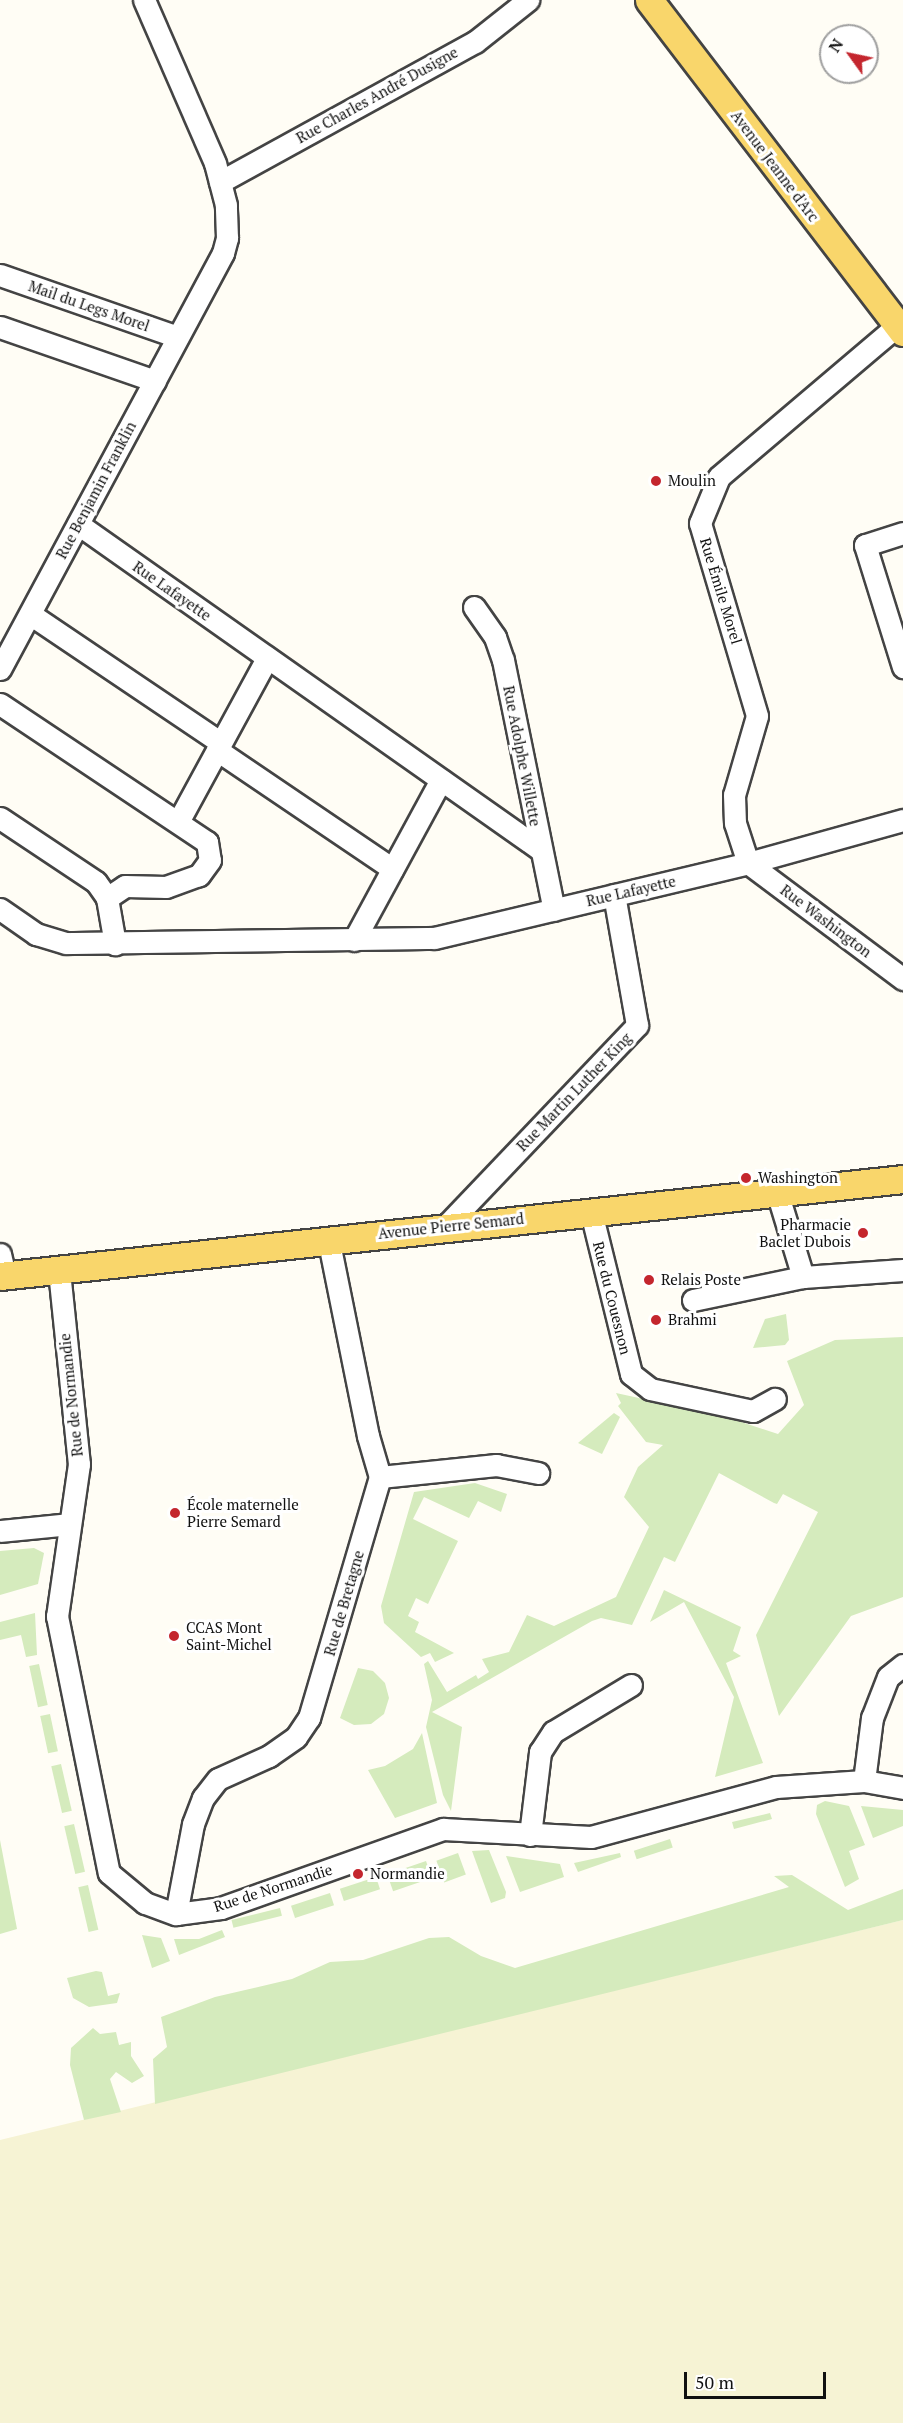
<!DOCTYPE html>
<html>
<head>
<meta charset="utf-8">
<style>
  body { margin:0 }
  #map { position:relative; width:903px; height:2423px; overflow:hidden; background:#fffdf5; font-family:"PT Serif",serif }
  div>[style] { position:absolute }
  .farmland>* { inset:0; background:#f6f3d4 }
  .green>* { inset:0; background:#d5ebbd; transform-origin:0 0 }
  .roads { filter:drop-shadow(2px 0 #444) drop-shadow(-2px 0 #444) drop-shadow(0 2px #444) drop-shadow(0 -2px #444) }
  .minor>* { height:21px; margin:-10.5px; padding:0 10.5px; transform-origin:10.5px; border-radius:10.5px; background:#fff }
  .major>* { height:27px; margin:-13.5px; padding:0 13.5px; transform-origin:13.5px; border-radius:13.5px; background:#f9d66b }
  .dots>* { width:16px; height:16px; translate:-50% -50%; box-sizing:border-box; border:3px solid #fff; border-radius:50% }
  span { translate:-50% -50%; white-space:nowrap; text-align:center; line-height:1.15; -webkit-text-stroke:6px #fff; paint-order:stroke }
  .street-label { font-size:15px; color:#111 }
  .poi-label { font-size:15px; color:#111 }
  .left { translate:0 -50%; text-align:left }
  .right { translate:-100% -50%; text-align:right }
  .north { position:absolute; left:819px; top:24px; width:60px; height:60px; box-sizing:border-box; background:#fff; border:2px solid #a0a0a0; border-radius:50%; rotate:303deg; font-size:16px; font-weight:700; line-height:24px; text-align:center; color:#111 }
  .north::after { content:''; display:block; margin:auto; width:21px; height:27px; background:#c4262e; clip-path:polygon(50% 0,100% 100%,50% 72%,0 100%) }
  .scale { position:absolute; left:684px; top:2372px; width:142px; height:27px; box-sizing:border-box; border:3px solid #111; border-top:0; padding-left:8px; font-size:18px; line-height:21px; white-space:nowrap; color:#111; -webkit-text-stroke:4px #fff; paint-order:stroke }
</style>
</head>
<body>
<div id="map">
  <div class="farmland">
    <i style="clip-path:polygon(903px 1920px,903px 2423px,0 2423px,0 2140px)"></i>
  </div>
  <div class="green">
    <i style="clip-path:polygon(786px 1314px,789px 1340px,785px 1345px,753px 1348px,765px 1319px)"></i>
    <i style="clip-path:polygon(903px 1337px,903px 1597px,851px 1616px,779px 1716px,756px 1635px,818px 1512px,783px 1494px,777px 1504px,774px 1503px,719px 1473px,675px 1562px,664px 1557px,632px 1625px,601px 1618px,592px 1621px,432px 1712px,462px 1727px,451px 1811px,443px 1795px,426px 1727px,432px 1700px,424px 1664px,428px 1661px,447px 1692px,476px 1675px,478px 1679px,489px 1672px,482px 1659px,509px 1652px,527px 1615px,554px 1626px,616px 1597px,649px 1527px,624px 1497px,638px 1467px,663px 1445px,646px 1442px,618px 1406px,621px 1403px,616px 1393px,726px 1417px,778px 1434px,804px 1405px,787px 1361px,835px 1340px)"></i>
    <i style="clip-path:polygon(614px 1413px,620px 1417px,602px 1454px,578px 1443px)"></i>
    <i style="clip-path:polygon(475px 1483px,507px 1494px,501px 1512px,478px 1501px,469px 1518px,424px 1497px,413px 1519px,458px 1541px,428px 1604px,416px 1598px,408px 1616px,419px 1622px,415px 1632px,454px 1653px,435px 1662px,430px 1653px,421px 1657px,384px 1623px,381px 1606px,414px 1492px)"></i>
    <i style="clip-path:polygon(34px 1548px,44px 1553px,38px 1584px,0 1595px,0 1551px)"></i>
    <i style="clip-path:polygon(664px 1590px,741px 1627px,733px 1651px,741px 1656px,726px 1663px,763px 1763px,715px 1777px,734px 1697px,684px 1602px,650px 1622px)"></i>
    <i style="clip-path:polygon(35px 1613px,37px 1655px,26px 1657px,21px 1635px,0 1640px,0 1622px)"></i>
    <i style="left:39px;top:1664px;width:42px;height:10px;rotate:78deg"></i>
    <i style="clip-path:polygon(358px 1668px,373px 1671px,385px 1683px,389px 1698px,384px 1714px,371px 1724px,354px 1725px,340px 1718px)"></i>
    <i style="left:50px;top:1714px;width:38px;height:10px;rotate:78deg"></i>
    <i style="clip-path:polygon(422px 1733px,437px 1803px,395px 1818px,368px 1770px,385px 1766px,413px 1749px)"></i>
    <i style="left:61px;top:1764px;width:48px;height:10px;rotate:77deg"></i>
    <i style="clip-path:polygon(825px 1801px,849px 1806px,865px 1845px,849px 1851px,859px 1879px,845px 1887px,816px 1814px,817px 1805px)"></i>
    <i style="clip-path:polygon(861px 1806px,903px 1810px,903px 1826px,873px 1838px)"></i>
    <i style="clip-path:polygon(770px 1813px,772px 1819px,734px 1829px,732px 1822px)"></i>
    <i style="left:74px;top:1824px;width:49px;height:10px;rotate:77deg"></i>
    <i style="left:670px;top:1839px;width:9px;height:38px;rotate:72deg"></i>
    <i style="clip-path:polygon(0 1840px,17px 1929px,0 1934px)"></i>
    <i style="clip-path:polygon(489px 1850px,506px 1892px,505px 1898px,491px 1903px,472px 1851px)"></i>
    <i style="left:458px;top:1853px;width:23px;height:23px;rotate:70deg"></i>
    <i style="clip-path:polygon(620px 1853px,621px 1857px,578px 1872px,574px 1863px)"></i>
    <i style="clip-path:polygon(506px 1856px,560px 1864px,564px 1877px,520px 1892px)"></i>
    <i style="left:426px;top:1861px;width:18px;height:41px;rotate:71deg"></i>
    <i style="clip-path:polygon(792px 1875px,848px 1910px,903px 1889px,903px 1920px,155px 2104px,153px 2059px,167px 2047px,161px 2017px,215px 1997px,292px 1979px,330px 1962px,363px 1960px,429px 1938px,449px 1937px,481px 1956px,515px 1968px,789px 1887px,774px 1876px)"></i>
    <i style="left:376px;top:1877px;width:13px;height:38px;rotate:72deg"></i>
    <i style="left:88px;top:1885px;width:46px;height:10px;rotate:77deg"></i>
    <i style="left:330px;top:1893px;width:13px;height:41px;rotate:72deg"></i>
    <i style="left:280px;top:1908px;width:8px;height:50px;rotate:76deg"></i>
    <i style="clip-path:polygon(222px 1930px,225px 1937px,179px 1955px,174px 1939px,199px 1939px)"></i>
    <i style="clip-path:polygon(142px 1935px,161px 1938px,170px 1961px,152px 1968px)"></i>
    <i style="clip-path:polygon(96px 1971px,102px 1972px,108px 1996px,120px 1993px,117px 2003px,89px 2007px,73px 1998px,67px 1978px)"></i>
    <i style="clip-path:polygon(93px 2028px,100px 2034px,116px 2032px,119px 2045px,131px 2042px,131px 2056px,144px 2076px,132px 2083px,116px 2072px,110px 2079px,121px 2112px,84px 2120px,70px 2065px,71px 2048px)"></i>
  </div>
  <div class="roads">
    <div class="minor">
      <i style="left:220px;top:182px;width:291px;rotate:-28.8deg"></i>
      <i style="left:475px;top:42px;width:68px;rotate:-38.4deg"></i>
      <i style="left:0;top:275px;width:188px;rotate:19.2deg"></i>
      <i style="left:898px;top:325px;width:235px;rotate:139.7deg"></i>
      <i style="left:719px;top:477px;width:50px;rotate:112.4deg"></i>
      <i style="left:700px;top:523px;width:201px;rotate:73.5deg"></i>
      <i style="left:757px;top:716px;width:82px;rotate:106.2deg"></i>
      <i style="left:734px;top:795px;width:28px;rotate:88deg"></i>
      <i style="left:735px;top:823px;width:42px;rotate:72deg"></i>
      <i style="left:748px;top:863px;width:194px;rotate:36.8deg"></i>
      <i style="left:0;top:327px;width:164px;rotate:19.2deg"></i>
      <i style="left:78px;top:524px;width:566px;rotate:35.15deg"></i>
      <i style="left:903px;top:533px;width:40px;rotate:162deg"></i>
      <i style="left:865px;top:545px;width:128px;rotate:72.7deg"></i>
      <i style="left:474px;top:607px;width:37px;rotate:55deg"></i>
      <i style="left:495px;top:637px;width:24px;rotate:71deg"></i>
      <i style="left:503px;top:660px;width:255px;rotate:78.5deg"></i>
      <i style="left:30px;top:614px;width:230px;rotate:34deg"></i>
      <i style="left:0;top:669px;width:472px;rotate:-61.8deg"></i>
      <i style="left:223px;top:253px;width:16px;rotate:-75deg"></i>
      <i style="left:227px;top:238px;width:33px;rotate:-92deg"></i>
      <i style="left:226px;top:205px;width:43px;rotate:-104.7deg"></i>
      <i style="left:215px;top:163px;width:178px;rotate:-113.5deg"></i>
      <i style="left:0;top:704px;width:249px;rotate:33.7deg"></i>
      <i style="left:207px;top:842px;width:18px;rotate:81deg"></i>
      <i style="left:210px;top:860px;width:19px;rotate:126deg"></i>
      <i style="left:199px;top:875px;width:35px;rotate:160deg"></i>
      <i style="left:166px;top:887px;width:41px;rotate:-178.6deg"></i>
      <i style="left:125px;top:886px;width:22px;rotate:146deg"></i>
      <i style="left:217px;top:750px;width:212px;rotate:34.1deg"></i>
      <i style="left:0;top:818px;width:115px;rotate:33.7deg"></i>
      <i style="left:96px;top:882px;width:19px;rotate:55deg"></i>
      <i style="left:107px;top:898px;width:47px;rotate:80.1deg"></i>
      <i style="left:178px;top:822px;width:187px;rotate:-61.5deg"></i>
      <i style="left:0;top:909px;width:44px;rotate:34.8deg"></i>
      <i style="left:36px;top:934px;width:31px;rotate:17deg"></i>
      <i style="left:66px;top:943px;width:368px;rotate:-0.8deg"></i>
      <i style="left:434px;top:938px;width:323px;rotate:-13.4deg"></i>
      <i style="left:748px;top:863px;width:161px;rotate:-15.5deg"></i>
      <i style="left:354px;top:940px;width:182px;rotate:-61.5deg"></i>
      <i style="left:777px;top:1192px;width:89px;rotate:73deg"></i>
      <i style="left:803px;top:1277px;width:100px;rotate:-4deg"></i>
      <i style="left:591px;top:1212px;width:167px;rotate:76.1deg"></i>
      <i style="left:631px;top:1374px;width:24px;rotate:38deg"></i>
      <i style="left:650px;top:1389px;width:105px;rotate:12.1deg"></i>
      <i style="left:753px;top:1411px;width:25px;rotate:-29deg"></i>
      <i style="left:444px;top:1228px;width:280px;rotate:-46.4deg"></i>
      <i style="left:637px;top:1025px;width:132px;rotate:-100deg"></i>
      <i style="left:0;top:1254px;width:22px;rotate:77deg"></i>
      <i style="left:59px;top:1271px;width:194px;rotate:84.1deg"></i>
      <i style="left:79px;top:1464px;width:154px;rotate:98.2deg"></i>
      <i style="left:57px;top:1616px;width:262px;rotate:78.6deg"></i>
      <i style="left:109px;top:1873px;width:47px;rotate:39.8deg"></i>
      <i style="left:145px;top:1903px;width:33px;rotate:20deg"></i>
      <i style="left:176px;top:1914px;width:45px;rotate:-7.6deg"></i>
      <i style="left:221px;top:1908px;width:236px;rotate:-19.6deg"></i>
      <i style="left:443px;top:1829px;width:148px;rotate:3.1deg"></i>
      <i style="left:591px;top:1837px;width:192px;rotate:-15.1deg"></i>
      <i style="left:776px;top:1787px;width:88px;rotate:-3.9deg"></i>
      <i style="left:864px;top:1781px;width:40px;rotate:10deg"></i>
      <i style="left:693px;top:1300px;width:112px;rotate:-11.8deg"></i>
      <i style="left:380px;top:1477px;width:117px;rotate:-5.9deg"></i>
      <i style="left:496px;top:1465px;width:43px;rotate:10.8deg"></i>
      <i style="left:0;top:1531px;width:70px;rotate:-5.7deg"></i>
      <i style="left:864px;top:1781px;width:64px;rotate:-82.8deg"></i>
      <i style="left:872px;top:1718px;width:44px;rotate:-68.7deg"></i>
      <i style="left:888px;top:1677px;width:19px;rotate:-39deg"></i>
      <i style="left:530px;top:1835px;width:84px;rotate:-83.1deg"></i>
      <i style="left:540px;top:1752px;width:24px;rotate:-57deg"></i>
      <i style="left:553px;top:1732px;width:91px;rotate:-31.1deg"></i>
      <i style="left:176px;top:1914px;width:92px;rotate:-79.3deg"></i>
      <i style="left:193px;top:1824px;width:28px;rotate:-69deg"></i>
      <i style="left:203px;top:1798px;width:24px;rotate:-52deg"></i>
      <i style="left:218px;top:1779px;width:56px;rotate:-24.3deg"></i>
      <i style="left:269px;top:1756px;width:33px;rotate:-35deg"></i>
      <i style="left:296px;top:1737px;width:23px;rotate:-56deg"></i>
      <i style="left:309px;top:1718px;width:251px;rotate:-73.6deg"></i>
      <i style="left:380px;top:1477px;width:43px;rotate:-106.3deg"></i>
      <i style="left:368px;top:1436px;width:202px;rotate:-101.4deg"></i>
    </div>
    <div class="major">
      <i style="left:649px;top:0;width:418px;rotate:52.6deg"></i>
      <i style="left:0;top:1276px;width:908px;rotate:-6.13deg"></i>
    </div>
  </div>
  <div class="dots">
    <i style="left:656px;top:481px;background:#c4262e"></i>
    <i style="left:746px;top:1178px;background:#c4262e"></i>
    <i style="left:863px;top:1233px;background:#c4262e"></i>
    <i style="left:649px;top:1280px;background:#c4262e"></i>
    <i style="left:656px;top:1320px;background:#c4262e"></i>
    <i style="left:175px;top:1513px;background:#c4262e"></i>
    <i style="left:174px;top:1636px;background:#c4262e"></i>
    <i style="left:358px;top:1874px;background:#c4262e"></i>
  </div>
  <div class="street-label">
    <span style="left:377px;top:95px;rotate:-29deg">Rue Charles André Dusigne</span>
    <span style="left:775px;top:166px;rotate:53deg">Avenue Jeanne d'Arc</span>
    <span style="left:89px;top:306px;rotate:19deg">Mail du Legs Morel</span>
    <span style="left:96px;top:490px;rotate:-62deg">Rue Benjamin Franklin</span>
    <span style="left:172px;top:591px;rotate:35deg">Rue Lafayette</span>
    <span style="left:721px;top:591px;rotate:73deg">Rue Émile Morel</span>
    <span style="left:522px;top:756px;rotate:79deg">Rue Adolphe Willette</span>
    <span style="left:631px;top:891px;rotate:-13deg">Rue Lafayette</span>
    <span style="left:826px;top:921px;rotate:37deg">Rue Washington</span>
    <span style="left:574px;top:1092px;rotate:-46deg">Rue Martin Luther King</span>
    <span style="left:451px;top:1226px;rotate:-6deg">Avenue Pierre Semard</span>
    <span style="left:612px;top:1298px;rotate:76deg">Rue du Couesnon</span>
    <span style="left:71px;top:1395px;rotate:-96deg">Rue de Normandie</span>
    <span style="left:344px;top:1603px;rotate:-74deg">Rue de Bretagne</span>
    <span style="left:273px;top:1888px;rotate:-18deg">Rue de Normandie</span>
  </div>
  <div class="poi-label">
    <span class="left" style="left:668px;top:481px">Moulin</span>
    <span class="left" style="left:758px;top:1178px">Washington</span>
    <span class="right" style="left:851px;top:1233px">Pharmacie<br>Baclet Dubois</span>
    <span class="left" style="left:661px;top:1280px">Relais Poste</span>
    <span class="left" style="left:668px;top:1320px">Brahmi</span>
    <span class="left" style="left:187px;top:1513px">École maternelle<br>Pierre Semard</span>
    <span class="left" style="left:186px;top:1636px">CCAS Mont<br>Saint-Michel</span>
    <span class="left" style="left:370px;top:1874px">Normandie</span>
  </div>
  <div class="north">N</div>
  <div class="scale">50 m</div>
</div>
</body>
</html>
